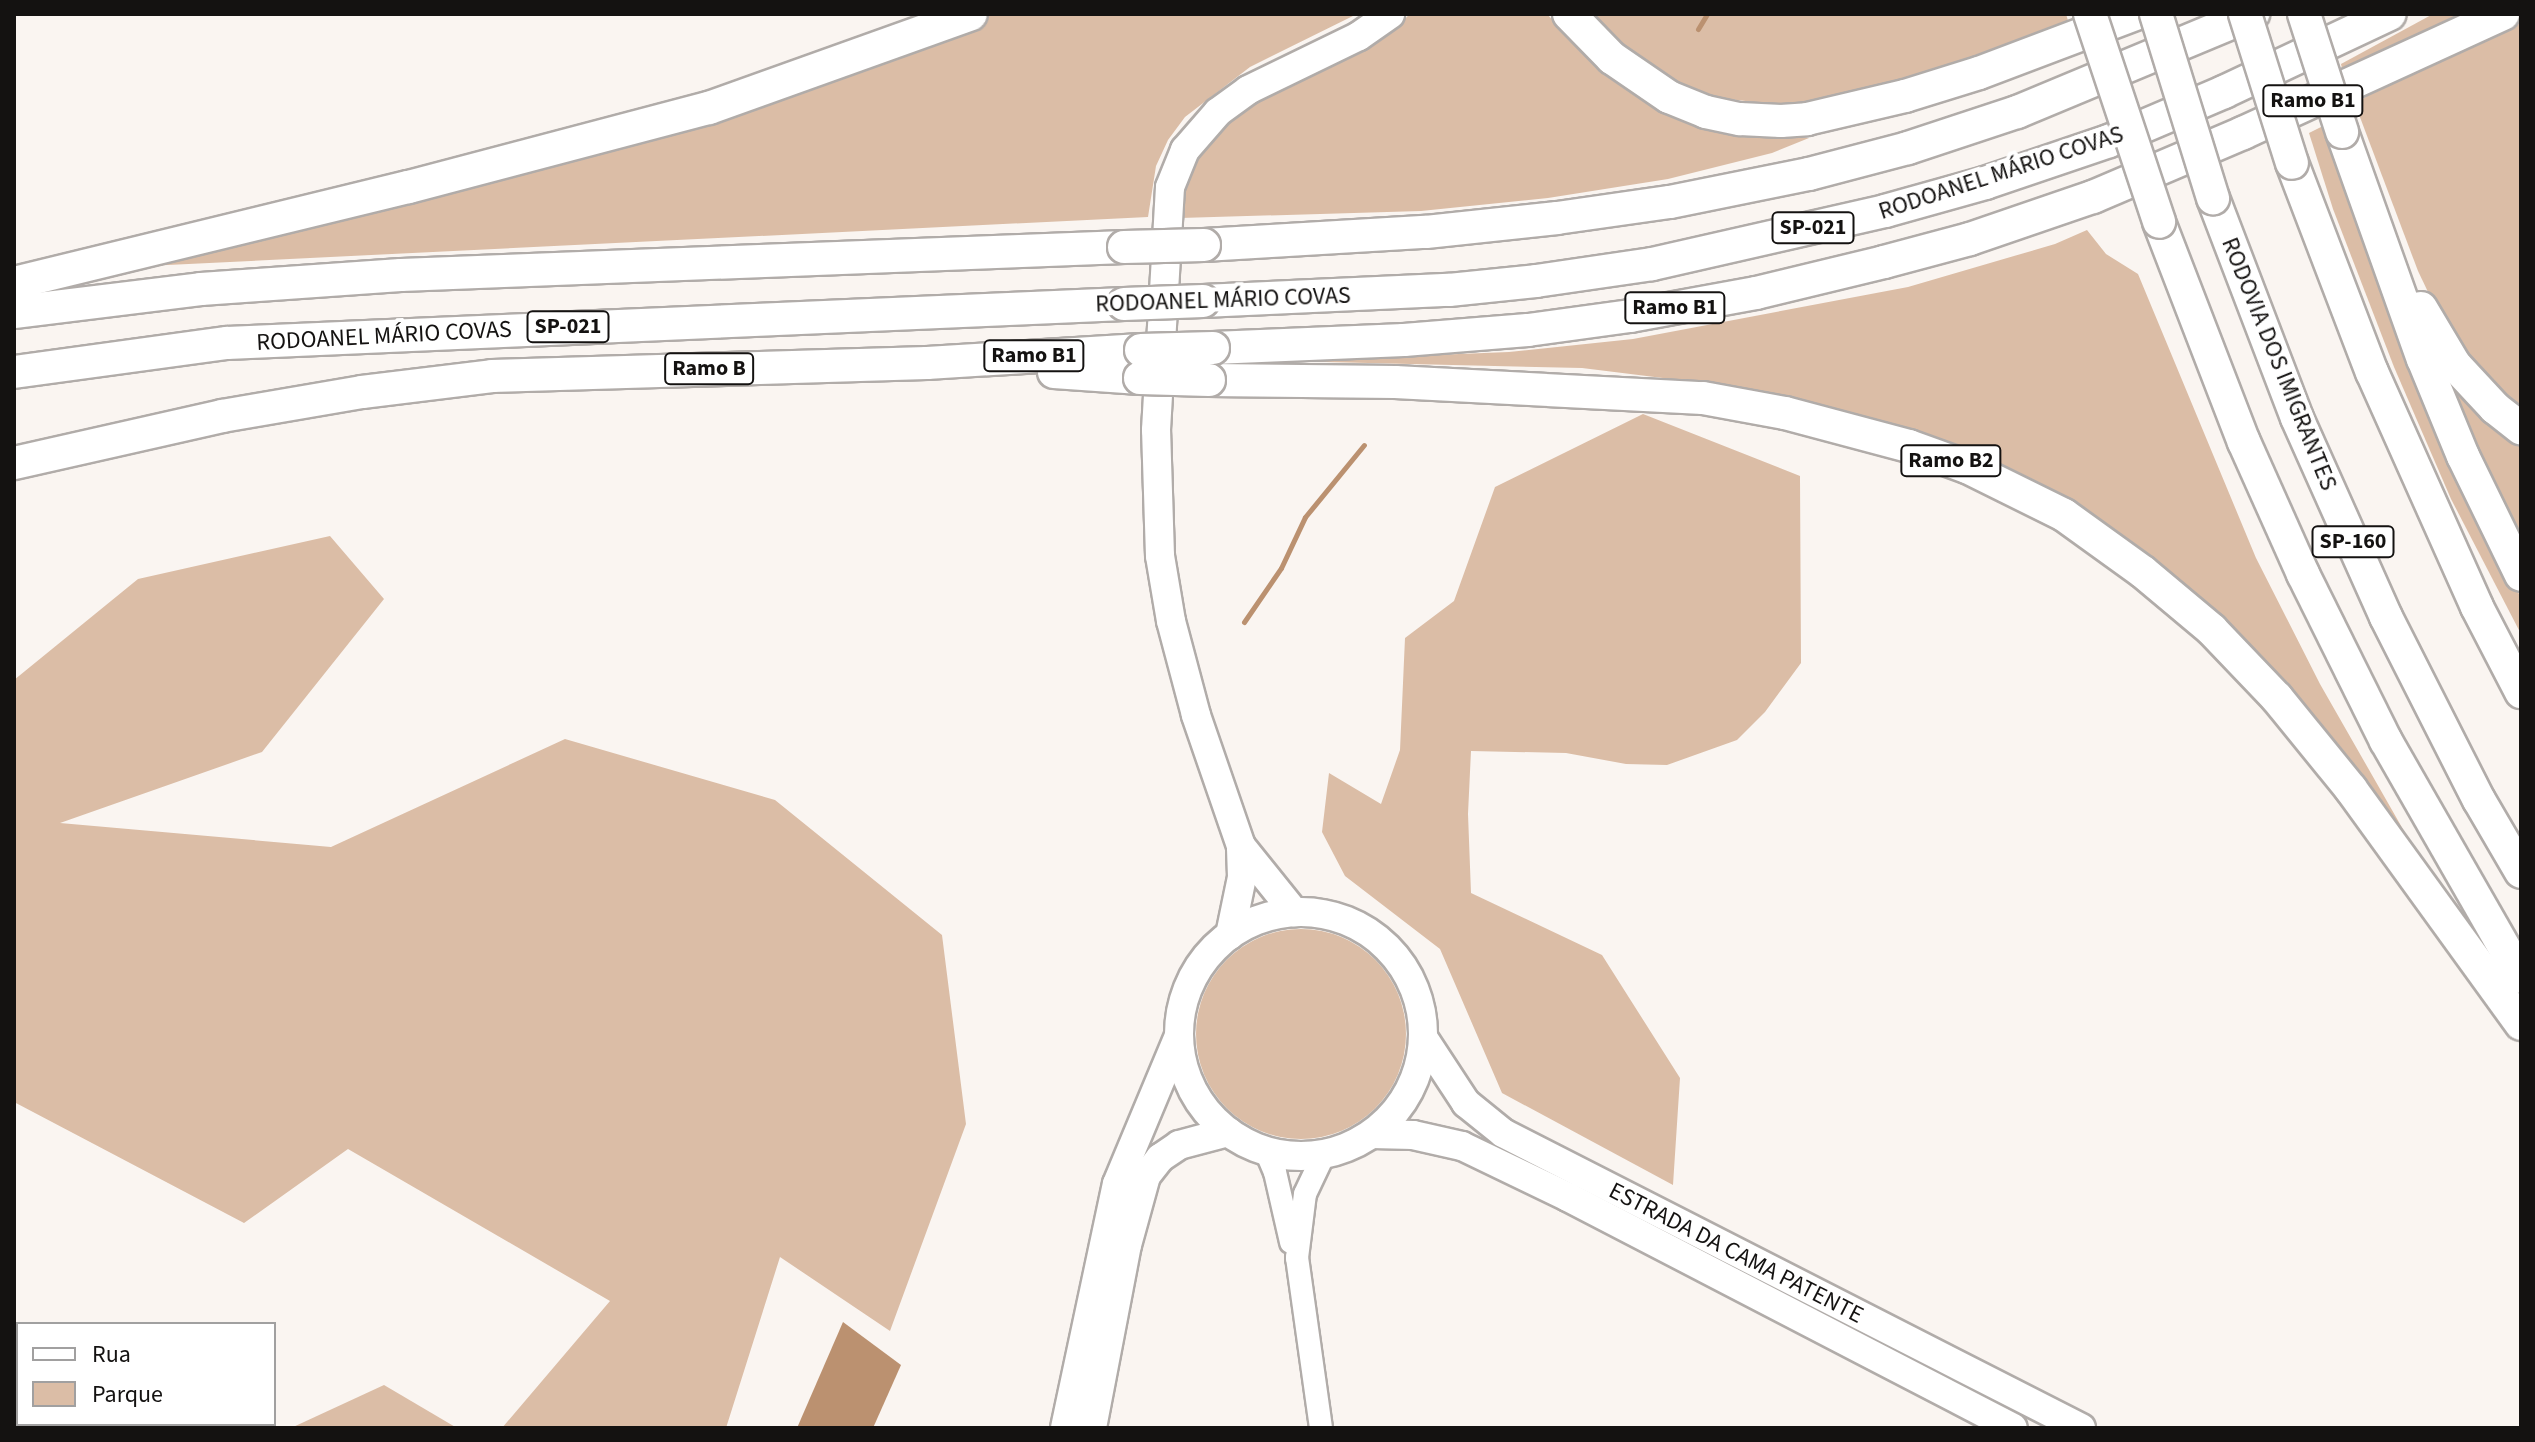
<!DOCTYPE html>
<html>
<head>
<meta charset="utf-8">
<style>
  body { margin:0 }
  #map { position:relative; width:2535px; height:1442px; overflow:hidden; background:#faf5f1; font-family:"Source Sans 3",sans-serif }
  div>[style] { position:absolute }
  .green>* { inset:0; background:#dbbda6 }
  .round { border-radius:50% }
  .water>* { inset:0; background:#bb9170 }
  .stream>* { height:5px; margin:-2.5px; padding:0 2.5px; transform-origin:2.5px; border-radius:2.5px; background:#bb9170 }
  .roads { filter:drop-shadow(2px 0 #b1aca9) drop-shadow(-2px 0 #b1aca9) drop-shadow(0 2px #b1aca9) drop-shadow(0 -2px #b1aca9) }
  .minor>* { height:22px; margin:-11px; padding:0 11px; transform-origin:11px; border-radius:11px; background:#fff }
  .major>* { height:28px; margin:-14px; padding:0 14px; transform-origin:14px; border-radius:14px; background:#fff }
  .major>.ring { margin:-14px; padding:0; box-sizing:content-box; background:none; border:28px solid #fff; border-radius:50% }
  .highway>* { height:32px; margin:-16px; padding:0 16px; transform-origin:16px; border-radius:16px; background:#fff }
  .bridges { filter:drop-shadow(2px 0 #b1aca9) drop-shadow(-2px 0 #b1aca9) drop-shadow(0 2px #b1aca9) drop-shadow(0 -2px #b1aca9) }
  .highway-bridge>* { height:32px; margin:-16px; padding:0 16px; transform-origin:16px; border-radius:16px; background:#fff }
  span { translate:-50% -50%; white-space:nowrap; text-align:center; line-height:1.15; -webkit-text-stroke:8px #fff; paint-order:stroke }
  .shield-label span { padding:2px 6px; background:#fff; border:2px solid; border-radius:6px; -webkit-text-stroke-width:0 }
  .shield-label { font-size:22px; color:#141211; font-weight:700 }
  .street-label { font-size:24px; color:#141211 }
  .frame { position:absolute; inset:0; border:16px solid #141211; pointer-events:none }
  .legend { position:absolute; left:16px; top:1322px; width:260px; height:104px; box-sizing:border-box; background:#fff; border:2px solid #a1a0a0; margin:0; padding:10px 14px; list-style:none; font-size:24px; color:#141211 }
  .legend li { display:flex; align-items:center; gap:16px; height:40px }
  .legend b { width:40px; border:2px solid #a1a0a0 }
</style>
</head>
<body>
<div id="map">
  <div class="green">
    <i style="clip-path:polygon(994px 14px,1357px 14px,1250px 67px,1185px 117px,1168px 140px,1156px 166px,1148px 217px,126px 267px,537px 171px,676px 134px,812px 89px)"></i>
    <i style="clip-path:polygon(1410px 14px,1547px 14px,1600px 72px,1661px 113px,1701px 129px,1738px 137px,1809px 138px,1772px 153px,1668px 179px,1548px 198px,1421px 211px,1180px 218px,1187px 176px,1196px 157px,1227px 122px,1266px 95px,1397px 26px)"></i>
    <i style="clip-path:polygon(1590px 14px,2066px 14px,2069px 24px,1901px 81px,1805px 104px,1781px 105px,1711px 97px,1677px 83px,1622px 46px)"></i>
    <i style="clip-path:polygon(2433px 14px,2469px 14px,2344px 78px,2341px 64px)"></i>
    <i style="clip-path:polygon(2521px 14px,2521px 414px,2489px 388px,2439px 315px,2418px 271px,2355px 104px,2404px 72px)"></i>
    <i style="clip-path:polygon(2323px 126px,2521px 599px,2521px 634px,2451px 499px,2394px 367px,2333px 209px,2309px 133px)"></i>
    <i style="clip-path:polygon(2087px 230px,2106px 254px,2138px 274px,2256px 558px,2320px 684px,2440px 894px,2326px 744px,1993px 463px,1904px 428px,1695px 382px,1582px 368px,1284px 361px,1509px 352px,1633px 339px,1908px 287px,2055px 244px)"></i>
    <i style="clip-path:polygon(2444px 367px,2521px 438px,2521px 555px,2470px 446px)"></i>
    <i style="clip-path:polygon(1643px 414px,1800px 476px,1801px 663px,1765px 712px,1737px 740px,1667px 765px,1626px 764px,1566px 753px,1471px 751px,1468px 814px,1471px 893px,1602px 955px,1680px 1078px,1673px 1185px,1502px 1093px,1440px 949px,1345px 876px,1322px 832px,1329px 773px,1381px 804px,1400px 750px,1405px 638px,1454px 601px,1495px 487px)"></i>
    <i style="clip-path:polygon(330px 536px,384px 599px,262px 752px,60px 823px,331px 847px,565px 739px,775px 800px,942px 935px,966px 1124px,890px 1331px,780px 1257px,726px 1428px,502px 1428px,610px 1301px,348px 1149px,244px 1223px,14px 1102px,14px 680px,138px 579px)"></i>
    <i class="round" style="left:1196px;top:929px;width:210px;height:210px"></i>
    <i style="clip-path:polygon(384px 1385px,457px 1428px,291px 1428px)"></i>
  </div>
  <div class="water">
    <i style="clip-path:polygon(843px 1322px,901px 1365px,873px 1428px,797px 1428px)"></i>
  </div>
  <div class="stream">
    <i style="left:1698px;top:29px;width:17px;rotate:-59deg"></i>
    <i style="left:1244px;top:622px;width:65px;rotate:-55.6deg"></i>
    <i style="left:1281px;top:568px;width:56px;rotate:-64.8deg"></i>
    <i style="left:1305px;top:517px;width:93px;rotate:-50.7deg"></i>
  </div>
  <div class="roads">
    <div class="minor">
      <i style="left:1266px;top:1151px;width:23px;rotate:67deg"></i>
      <i style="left:1275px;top:1172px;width:72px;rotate:77.1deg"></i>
      <i style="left:1321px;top:1428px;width:172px;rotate:-98deg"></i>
      <i style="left:1297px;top:1258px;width:64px;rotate:-82.9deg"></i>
      <i style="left:1305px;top:1194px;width:44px;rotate:-64.6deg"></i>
    </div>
    <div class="major">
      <i style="left:1241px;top:846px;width:85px;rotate:51.2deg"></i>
      <i class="ring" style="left:1179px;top:912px;width:216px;height:216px"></i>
      <i style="left:1230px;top:935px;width:59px;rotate:-78.3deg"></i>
      <i style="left:1242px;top:877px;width:31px;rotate:-92deg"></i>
      <i style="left:1241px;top:846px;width:139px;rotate:-109deg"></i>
      <i style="left:1196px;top:715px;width:97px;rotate:-104.9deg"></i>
      <i style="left:1171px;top:621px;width:66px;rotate:-99.6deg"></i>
      <i style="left:1160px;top:556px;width:126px;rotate:-91.8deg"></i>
      <i style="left:1156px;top:430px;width:243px;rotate:-86.7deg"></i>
      <i style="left:1170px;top:187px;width:40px;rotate:-68deg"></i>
      <i style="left:1185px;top:150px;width:50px;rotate:-49deg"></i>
      <i style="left:1218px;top:112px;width:37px;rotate:-36deg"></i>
      <i style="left:1248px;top:90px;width:123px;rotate:-25.9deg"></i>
      <i style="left:1359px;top:36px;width:38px;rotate:-35deg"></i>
      <i style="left:1424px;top:1039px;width:77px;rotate:56.7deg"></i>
      <i style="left:1466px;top:1103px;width:48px;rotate:39deg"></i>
      <i style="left:1503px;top:1133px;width:649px;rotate:27.04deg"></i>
      <i style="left:1372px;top:1134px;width:41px;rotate:1.4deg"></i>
      <i style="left:1413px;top:1135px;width:50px;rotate:12.7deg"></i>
      <i style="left:1462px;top:1146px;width:118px;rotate:25.7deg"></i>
      <i style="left:1568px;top:1197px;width:501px;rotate:27.43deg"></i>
      <i style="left:1065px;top:1428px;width:249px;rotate:-78deg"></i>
      <i style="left:1117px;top:1184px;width:158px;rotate:-67.3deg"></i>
      <i style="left:1092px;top:1428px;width:186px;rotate:-79.2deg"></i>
      <i style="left:1127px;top:1245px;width:72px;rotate:-74.6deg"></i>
      <i style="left:1146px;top:1176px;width:23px;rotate:-52deg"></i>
      <i style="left:1160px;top:1158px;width:23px;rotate:-34deg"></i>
      <i style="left:1179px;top:1145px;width:51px;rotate:-14.9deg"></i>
    </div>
    <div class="highway">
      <i style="left:1569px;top:14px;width:62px;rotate:45.7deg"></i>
      <i style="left:1612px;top:58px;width:69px;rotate:34.4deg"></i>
      <i style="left:1669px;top:97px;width:40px;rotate:22deg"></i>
      <i style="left:1706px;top:112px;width:35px;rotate:12deg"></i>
      <i style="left:1740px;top:119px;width:41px;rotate:2.8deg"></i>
      <i style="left:1781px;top:121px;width:26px;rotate:-4deg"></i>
      <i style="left:1807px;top:119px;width:101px;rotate:-13.2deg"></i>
      <i style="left:1905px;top:96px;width:77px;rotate:-17.3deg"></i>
      <i style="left:1979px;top:73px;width:167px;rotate:-20.7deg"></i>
      <i style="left:2342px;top:132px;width:241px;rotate:70.4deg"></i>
      <i style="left:2423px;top:359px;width:105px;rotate:67.6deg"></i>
      <i style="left:2463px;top:456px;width:132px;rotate:64deg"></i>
      <i style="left:2292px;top:163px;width:224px;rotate:69.1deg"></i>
      <i style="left:2372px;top:372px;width:257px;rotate:65.9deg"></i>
      <i style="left:2477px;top:607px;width:96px;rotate:62.6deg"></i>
      <i style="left:2213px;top:198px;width:235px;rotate:69.1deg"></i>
      <i style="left:2297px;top:418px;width:218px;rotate:65.9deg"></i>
      <i style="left:2386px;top:617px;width:205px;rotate:63.1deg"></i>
      <i style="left:2479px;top:800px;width:83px;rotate:59.7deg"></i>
      <i style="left:2159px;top:222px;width:236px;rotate:68.9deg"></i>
      <i style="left:2244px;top:442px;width:145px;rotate:65.9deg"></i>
      <i style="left:2303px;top:574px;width:186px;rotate:63.6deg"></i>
      <i style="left:2386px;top:741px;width:272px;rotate:60.2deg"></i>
      <i style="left:1204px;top:245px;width:222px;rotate:-3.4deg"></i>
      <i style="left:1426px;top:232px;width:132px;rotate:-6.1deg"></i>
      <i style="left:1557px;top:218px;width:114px;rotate:-8.1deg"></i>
      <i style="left:1670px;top:202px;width:142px;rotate:-11.4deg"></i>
      <i style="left:1809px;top:174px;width:102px;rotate:-14.7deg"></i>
      <i style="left:1908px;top:148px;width:115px;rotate:-18.3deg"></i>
      <i style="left:2017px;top:112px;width:256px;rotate:-22.6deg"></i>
      <i style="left:14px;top:283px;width:406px;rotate:-13.7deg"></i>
      <i style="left:409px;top:187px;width:310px;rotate:-14.8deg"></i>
      <i style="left:709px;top:108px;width:278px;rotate:-19.7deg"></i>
      <i style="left:1203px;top:301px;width:246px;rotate:-2.6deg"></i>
      <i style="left:1449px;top:290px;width:87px;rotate:-5.9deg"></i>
      <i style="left:1536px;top:281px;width:117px;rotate:-8.3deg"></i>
      <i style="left:1652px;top:264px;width:239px;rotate:-12.8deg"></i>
      <i style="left:1885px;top:211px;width:104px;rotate:-15.6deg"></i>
      <i style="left:1985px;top:183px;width:131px;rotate:-18.7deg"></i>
      <i style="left:2109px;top:141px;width:125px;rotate:-23.1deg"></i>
      <i style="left:2224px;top:92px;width:183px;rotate:-25.2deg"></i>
      <i style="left:2421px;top:308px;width:66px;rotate:59.2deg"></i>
      <i style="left:2455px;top:365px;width:59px;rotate:47.1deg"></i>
      <i style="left:2495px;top:408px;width:33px;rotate:38deg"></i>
      <i style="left:14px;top:312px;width:188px;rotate:-7deg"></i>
      <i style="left:201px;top:289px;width:200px;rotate:-4deg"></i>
      <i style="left:401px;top:275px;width:724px;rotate:-2.22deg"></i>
      <i style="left:1213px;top:348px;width:191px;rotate:-2.4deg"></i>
      <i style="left:1404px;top:340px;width:124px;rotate:-4.6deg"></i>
      <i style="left:1528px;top:330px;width:103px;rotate:-7.8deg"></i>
      <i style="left:1630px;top:316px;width:128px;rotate:-10.3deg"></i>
      <i style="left:1756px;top:293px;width:132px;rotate:-13.6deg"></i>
      <i style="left:1884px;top:262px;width:89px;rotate:-15deg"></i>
      <i style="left:1970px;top:239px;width:130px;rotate:-18.9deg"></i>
      <i style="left:2093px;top:197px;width:163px;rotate:-23.1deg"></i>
      <i style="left:2243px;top:133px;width:286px;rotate:-24.6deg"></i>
      <i style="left:14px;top:372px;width:215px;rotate:-7.8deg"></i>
      <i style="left:227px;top:343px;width:898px;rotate:-2.49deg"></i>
      <i style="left:1054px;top:372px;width:86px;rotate:4deg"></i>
      <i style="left:1209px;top:380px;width:186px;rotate:0.6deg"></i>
      <i style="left:1395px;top:382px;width:308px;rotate:3deg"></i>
      <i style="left:1703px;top:398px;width:83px;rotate:10.4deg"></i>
      <i style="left:1785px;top:413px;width:128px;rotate:14.9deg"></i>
      <i style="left:1909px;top:446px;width:62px;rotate:19.9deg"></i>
      <i style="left:1967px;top:467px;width:108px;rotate:26.3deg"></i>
      <i style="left:2064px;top:515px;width:97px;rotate:35.8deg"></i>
      <i style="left:2143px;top:572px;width:90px;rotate:40deg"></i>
      <i style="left:2212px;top:630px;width:94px;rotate:46.3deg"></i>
      <i style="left:2277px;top:698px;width:117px;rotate:50.9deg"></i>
      <i style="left:2351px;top:789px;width:290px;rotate:54.1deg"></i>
      <i style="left:14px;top:463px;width:213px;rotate:-12.7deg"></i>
      <i style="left:222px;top:416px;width:142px;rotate:-9.7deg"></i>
      <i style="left:362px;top:392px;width:131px;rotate:-7deg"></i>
      <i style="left:492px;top:376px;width:435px;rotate:-1.7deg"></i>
      <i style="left:927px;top:363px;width:214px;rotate:-3.5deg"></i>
    </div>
  </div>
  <div class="bridges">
    <div class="highway-bridge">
      <i style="left:2090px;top:14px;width:219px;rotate:71.6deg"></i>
      <i style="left:2156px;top:14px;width:193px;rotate:72.8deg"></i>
      <i style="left:2245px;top:14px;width:156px;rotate:72.5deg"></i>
      <i style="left:2304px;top:14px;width:124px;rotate:72.1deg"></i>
      <i style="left:1124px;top:247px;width:80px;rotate:-1.4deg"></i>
      <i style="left:1124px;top:304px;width:79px;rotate:-2.2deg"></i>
      <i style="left:1141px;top:350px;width:72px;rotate:-1.6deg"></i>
      <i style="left:1140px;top:378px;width:69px;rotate:1.7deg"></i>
    </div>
  </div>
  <div class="shield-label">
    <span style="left:2313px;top:101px">Ramo B1</span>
    <span style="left:1813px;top:228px">SP-021</span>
    <span style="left:1675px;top:308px">Ramo B1</span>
    <span style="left:568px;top:327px">SP-021</span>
    <span style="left:1034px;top:356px">Ramo B1</span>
    <span style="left:709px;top:369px">Ramo B</span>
    <span style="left:1951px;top:461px">Ramo B2</span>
    <span style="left:2353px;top:542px">SP-160</span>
  </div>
  <div class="street-label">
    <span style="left:2001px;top:173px;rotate:-18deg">RODOANEL MÁRIO COVAS</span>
    <span style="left:1223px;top:300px;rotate:-2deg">RODOANEL MÁRIO COVAS</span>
    <span style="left:384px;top:336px;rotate:-3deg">RODOANEL MÁRIO COVAS</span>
    <span style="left:2279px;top:364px;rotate:68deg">RODOVIA DOS IMIGRANTES</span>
    <span style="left:1736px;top:1253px;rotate:27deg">ESTRADA DA CAMA PATENTE</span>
  </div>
  <div class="frame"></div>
  <ul class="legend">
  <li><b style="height:10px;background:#fff"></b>Rua</li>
  <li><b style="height:22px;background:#dbbda6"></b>Parque</li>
  </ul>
</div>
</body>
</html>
